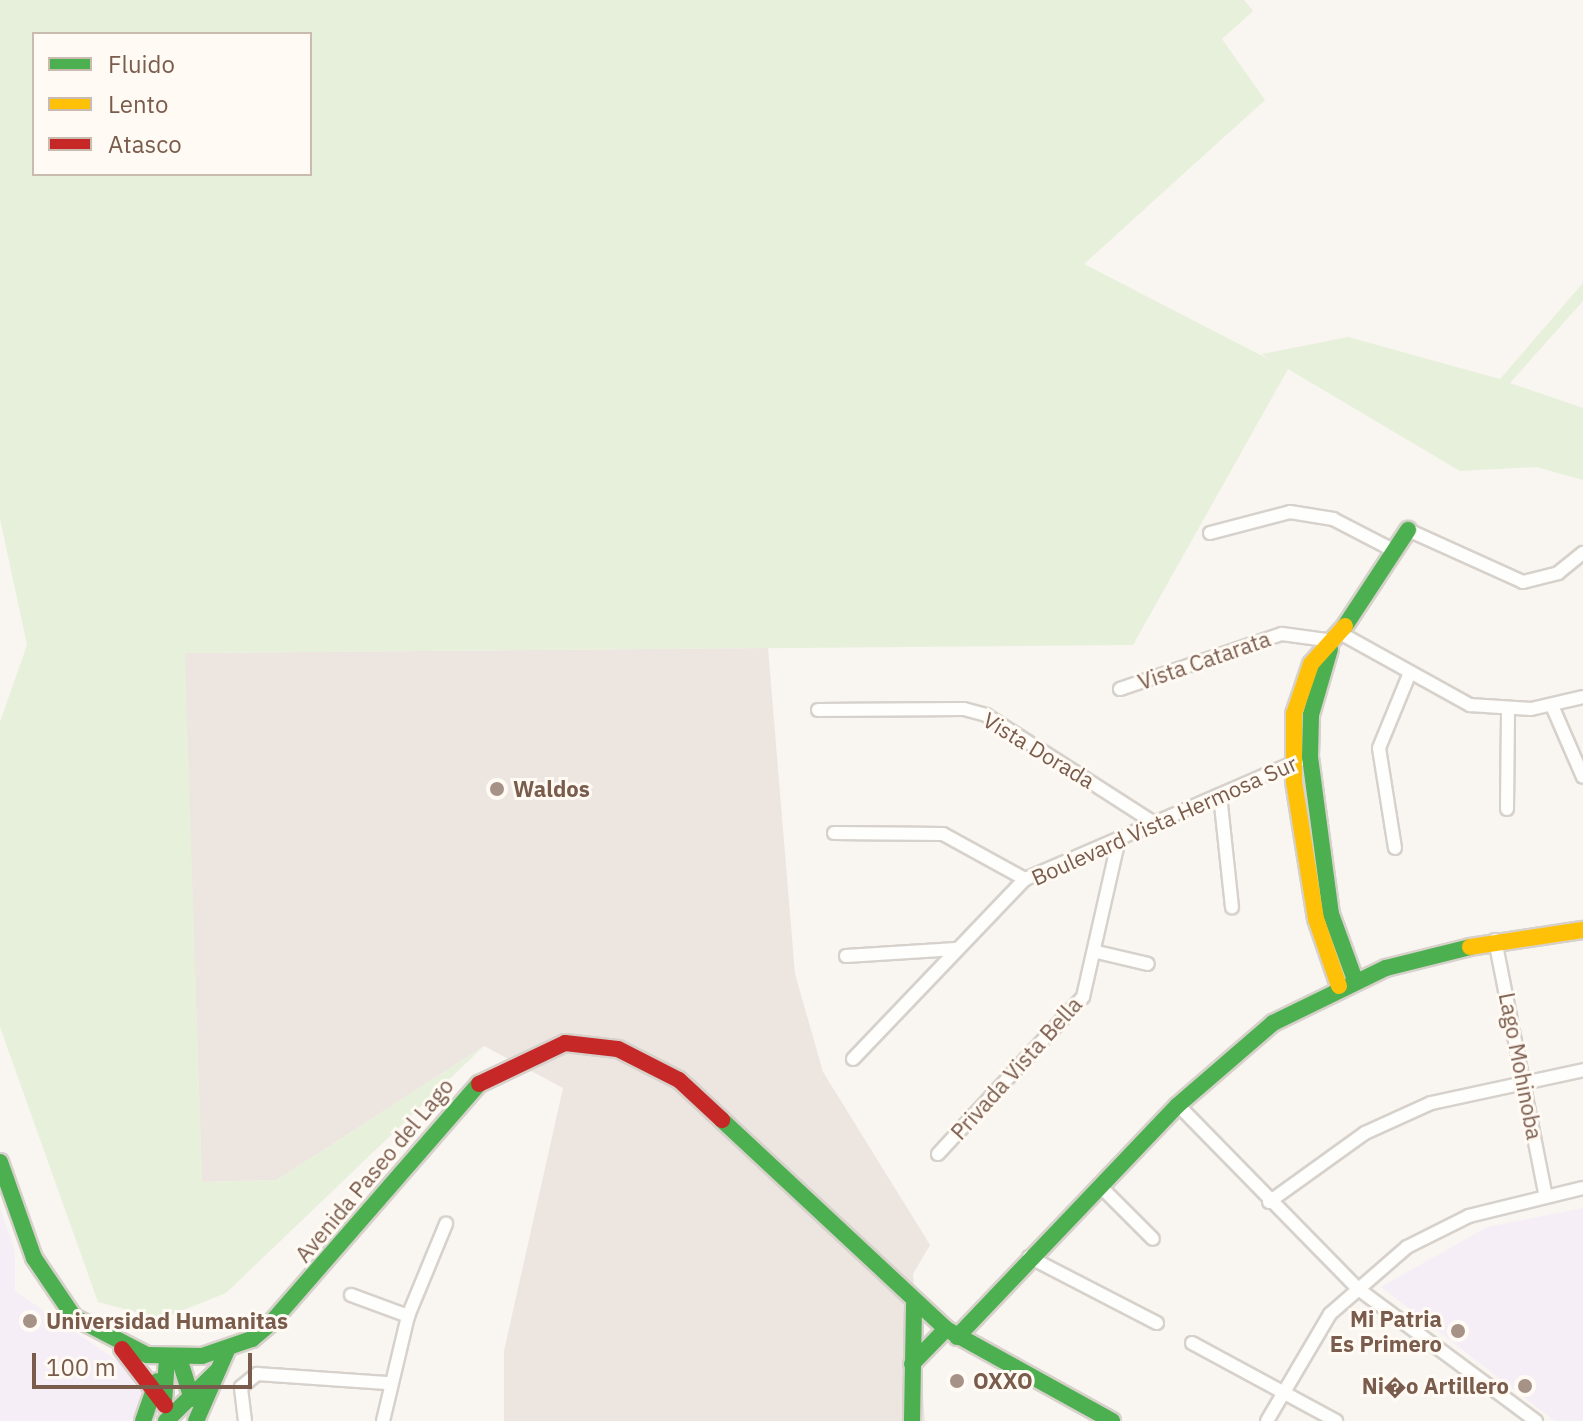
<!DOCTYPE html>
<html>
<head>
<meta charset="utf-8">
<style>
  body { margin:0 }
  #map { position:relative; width:1583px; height:1421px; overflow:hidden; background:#f9f5f0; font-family:"IBM Plex Sans",sans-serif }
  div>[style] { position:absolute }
  .industrial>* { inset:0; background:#ede5e0 }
  .education>* { inset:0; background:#f6eef6 }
  .green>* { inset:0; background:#e7f0db }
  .roads { filter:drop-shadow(2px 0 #d7d1cb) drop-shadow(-2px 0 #d7d1cb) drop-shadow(0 2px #d7d1cb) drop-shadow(0 -2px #d7d1cb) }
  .street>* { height:12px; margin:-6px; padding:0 6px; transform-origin:6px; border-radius:6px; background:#fefefd }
  .fast>* { height:16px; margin:-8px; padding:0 8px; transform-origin:8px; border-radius:8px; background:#4caf50 }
  .slow>* { height:16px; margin:-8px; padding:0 8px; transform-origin:8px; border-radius:8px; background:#ffc107 }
  .jam>* { height:16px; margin:-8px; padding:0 8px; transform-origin:8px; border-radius:8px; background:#c62828 }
  .dots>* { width:22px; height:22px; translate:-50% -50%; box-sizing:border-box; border:4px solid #fffaf3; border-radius:50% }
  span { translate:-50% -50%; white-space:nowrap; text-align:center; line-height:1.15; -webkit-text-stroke:6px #fffaf3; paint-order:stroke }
  .street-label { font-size:22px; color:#7a5c4d }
  .poi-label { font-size:22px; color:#7a5c4d; font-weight:700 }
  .left { translate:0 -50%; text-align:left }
  .right { translate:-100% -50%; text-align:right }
  .legend { position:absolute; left:32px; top:32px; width:280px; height:144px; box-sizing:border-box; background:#fffaf3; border:2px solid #cabbb1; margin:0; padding:10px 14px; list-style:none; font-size:24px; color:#7a5c4d }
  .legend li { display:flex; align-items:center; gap:16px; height:40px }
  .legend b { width:40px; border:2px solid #cabbb1 }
  .scale { position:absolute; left:32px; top:1353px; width:220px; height:36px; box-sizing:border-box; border:4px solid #7a5c4d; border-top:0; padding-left:10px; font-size:24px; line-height:28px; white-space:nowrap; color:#7a5c4d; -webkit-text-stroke:6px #fffaf3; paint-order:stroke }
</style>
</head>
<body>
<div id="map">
  <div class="industrial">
    <i style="clip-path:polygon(768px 648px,795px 974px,823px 1072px,930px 1245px,913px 1274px,925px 1421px,504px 1421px,504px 1351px,563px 1088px,484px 1046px,277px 1180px,202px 1182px,184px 653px)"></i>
  </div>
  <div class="education">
    <i style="clip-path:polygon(0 1208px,15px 1251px,15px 1291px,128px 1368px,144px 1386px,135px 1421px,0 1421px)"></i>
    <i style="clip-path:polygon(1583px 1208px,1583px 1421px,1555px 1421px,1381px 1287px,1487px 1227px)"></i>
  </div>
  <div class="green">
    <i style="clip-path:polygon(evenodd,0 0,1244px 0,1253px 11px,1222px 39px,1265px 100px,1084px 264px,1268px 359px,1262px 354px,1348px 337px,1500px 379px,1583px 283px,1583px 301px,1510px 383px,1583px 408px,1583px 480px,1536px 467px,1460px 471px,1288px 369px,1133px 645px,185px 653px,202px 1182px,277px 1180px,484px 1046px,226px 1293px,161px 1319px,98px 1302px,0 1027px,0 722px,27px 645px,0 519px,0 0,34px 34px,310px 34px,310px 174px,34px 174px,34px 34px)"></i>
  </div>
  <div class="roads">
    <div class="street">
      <i style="left:1408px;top:530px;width:126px;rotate:24.3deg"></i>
      <i style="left:1523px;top:582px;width:36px;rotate:-14deg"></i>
      <i style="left:1558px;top:573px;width:32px;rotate:-39deg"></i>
      <i style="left:1210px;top:533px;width:83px;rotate:-14.7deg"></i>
      <i style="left:1290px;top:512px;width:44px;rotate:9.2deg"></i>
      <i style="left:1333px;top:519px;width:65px;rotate:27.3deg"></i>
      <i style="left:1340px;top:633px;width:149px;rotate:29deg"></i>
      <i style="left:1470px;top:705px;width:61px;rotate:3.8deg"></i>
      <i style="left:1531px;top:709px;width:53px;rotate:-13deg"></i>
      <i style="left:1120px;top:689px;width:171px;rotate:-18.8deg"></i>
      <i style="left:1282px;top:634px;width:52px;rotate:7.7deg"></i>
      <i style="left:1553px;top:708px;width:75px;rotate:66.5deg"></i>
      <i style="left:818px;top:710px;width:146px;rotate:-0.4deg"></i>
      <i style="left:964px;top:709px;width:23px;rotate:15deg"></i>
      <i style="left:986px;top:715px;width:200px;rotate:32.7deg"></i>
      <i style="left:1220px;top:795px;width:113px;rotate:83.9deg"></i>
      <i style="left:1507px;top:809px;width:101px;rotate:-89.4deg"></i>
      <i style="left:834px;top:833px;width:109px;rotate:0.5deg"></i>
      <i style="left:943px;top:834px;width:94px;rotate:28.8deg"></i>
      <i style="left:1395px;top:848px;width:101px;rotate:-99.1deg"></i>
      <i style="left:1379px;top:748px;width:79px;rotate:-67.7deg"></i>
      <i style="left:1495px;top:940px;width:257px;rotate:78.8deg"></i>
      <i style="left:1097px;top:952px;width:52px;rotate:13.2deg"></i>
      <i style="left:846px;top:956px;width:110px;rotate:-3.6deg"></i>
      <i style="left:853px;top:1059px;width:249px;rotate:-46.3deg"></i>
      <i style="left:1025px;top:879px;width:300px;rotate:-23.4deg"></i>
      <i style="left:1178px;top:1105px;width:256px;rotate:45.6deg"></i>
      <i style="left:1357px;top:1288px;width:223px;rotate:36.6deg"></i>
      <i style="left:938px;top:1154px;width:214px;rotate:-47.3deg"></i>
      <i style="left:1083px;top:997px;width:163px;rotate:-77.2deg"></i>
      <i style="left:1099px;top:1185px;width:76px;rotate:45deg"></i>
      <i style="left:1269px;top:1202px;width:118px;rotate:-35.7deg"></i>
      <i style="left:1365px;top:1133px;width:72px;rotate:-24.4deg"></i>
      <i style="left:1431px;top:1103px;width:156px;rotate:-12.2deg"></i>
      <i style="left:1029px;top:1257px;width:144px;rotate:27.3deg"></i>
      <i style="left:351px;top:1295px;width:61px;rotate:20.2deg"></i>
      <i style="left:1192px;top:1343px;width:164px;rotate:28.4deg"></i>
      <i style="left:245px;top:1421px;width:34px;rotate:-97deg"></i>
      <i style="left:241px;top:1387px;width:21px;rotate:-39deg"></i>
      <i style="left:257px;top:1374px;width:130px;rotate:4deg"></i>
      <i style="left:383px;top:1421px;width:108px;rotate:-76.6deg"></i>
      <i style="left:408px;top:1316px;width:100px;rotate:-67.6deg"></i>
      <i style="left:1267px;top:1421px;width:124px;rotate:-59.5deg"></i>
      <i style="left:1330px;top:1314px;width:102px;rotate:-41deg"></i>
      <i style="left:1407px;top:1247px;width:69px;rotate:-26.6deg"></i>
      <i style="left:1469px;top:1216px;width:117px;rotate:-13.8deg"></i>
    </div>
    <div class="fast">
      <i style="left:1345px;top:626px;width:115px;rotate:-56.7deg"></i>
      <i style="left:1330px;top:649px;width:69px;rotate:106.1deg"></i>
      <i style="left:1311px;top:715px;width:42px;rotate:91.4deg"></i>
      <i style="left:1310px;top:757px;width:158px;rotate:82.4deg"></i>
      <i style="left:1331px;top:914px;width:70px;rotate:70deg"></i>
      <i style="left:722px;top:1120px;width:306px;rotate:43deg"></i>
      <i style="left:946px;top:1329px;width:190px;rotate:29deg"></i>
      <i style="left:0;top:1162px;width:102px;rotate:70.5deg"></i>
      <i style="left:34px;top:1258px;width:71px;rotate:55.9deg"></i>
      <i style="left:74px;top:1317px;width:82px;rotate:27.5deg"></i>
      <i style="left:147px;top:1355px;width:55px;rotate:1deg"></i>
      <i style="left:202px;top:1356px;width:53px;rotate:-18.8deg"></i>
      <i style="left:252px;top:1339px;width:25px;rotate:-40deg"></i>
      <i style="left:271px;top:1323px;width:317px;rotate:-49deg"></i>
      <i style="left:957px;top:1337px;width:320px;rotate:-46.4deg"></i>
      <i style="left:1178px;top:1105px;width:125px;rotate:-40.8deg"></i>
      <i style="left:1273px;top:1023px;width:126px;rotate:-26deg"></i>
      <i style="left:1386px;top:968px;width:87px;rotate:-14deg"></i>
      <i style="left:179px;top:1358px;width:43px;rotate:72.4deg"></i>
      <i style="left:912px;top:1364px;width:49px;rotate:-45.8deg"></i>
      <i style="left:164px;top:1403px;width:45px;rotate:-86.2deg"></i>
      <i style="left:143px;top:1421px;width:42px;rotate:-70.7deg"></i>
      <i style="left:166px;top:1421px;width:70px;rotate:-44.4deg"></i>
      <i style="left:196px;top:1421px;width:77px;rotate:-66.4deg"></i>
      <i style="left:912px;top:1421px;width:117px;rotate:-89deg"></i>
    </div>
    <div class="slow">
      <i style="left:1470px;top:947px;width:114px;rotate:-8.6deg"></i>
      <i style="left:1339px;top:986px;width:71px;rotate:-108.9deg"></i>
      <i style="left:1316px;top:919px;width:140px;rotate:-99.1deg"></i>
      <i style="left:1294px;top:781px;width:67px;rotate:-90deg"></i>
      <i style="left:1294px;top:714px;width:53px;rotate:-71.2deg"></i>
      <i style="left:1311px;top:664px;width:51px;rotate:-48.2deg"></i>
    </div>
    <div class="jam">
      <i style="left:479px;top:1084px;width:95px;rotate:-25.5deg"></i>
      <i style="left:565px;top:1043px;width:53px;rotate:6.5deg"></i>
      <i style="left:618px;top:1049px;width:68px;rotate:26.9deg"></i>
      <i style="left:679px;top:1080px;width:59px;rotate:42.9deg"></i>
      <i style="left:122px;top:1349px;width:71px;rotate:52.5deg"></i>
    </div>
  </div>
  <div class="dots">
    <i style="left:497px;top:789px;background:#a69286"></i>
    <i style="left:30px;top:1321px;background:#a69286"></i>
    <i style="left:1458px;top:1331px;background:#a69286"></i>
    <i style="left:957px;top:1381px;background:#a69286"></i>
    <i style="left:1525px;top:1386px;background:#a69286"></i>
  </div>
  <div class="street-label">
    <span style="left:1204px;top:660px;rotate:-19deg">Vista Catarata</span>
    <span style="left:1039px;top:750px;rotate:31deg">Vista Dorada</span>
    <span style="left:1164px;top:820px;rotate:-24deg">Boulevard Vista Hermosa Sur</span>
    <span style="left:1521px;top:1066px;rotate:79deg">Lago Mohinoba</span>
    <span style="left:1016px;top:1068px;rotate:-48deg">Privada Vista Bella</span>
    <span style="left:374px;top:1170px;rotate:-50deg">Avenida Paseo del Lago</span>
  </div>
  <div class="poi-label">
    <span class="left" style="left:513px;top:789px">Waldos</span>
    <span class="right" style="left:1442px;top:1331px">Mi Patria<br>Es Primero</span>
    <span class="left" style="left:46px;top:1321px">Universidad Humanitas</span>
    <span class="left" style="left:973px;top:1381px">OXXO</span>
    <span class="right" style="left:1509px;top:1386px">Ni�o Artillero</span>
  </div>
  <ul class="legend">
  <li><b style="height:10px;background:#4caf50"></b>Fluido</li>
  <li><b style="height:10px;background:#ffc107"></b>Lento</li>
  <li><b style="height:10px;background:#c62828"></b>Atasco</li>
  </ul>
  <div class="scale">100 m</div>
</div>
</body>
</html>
